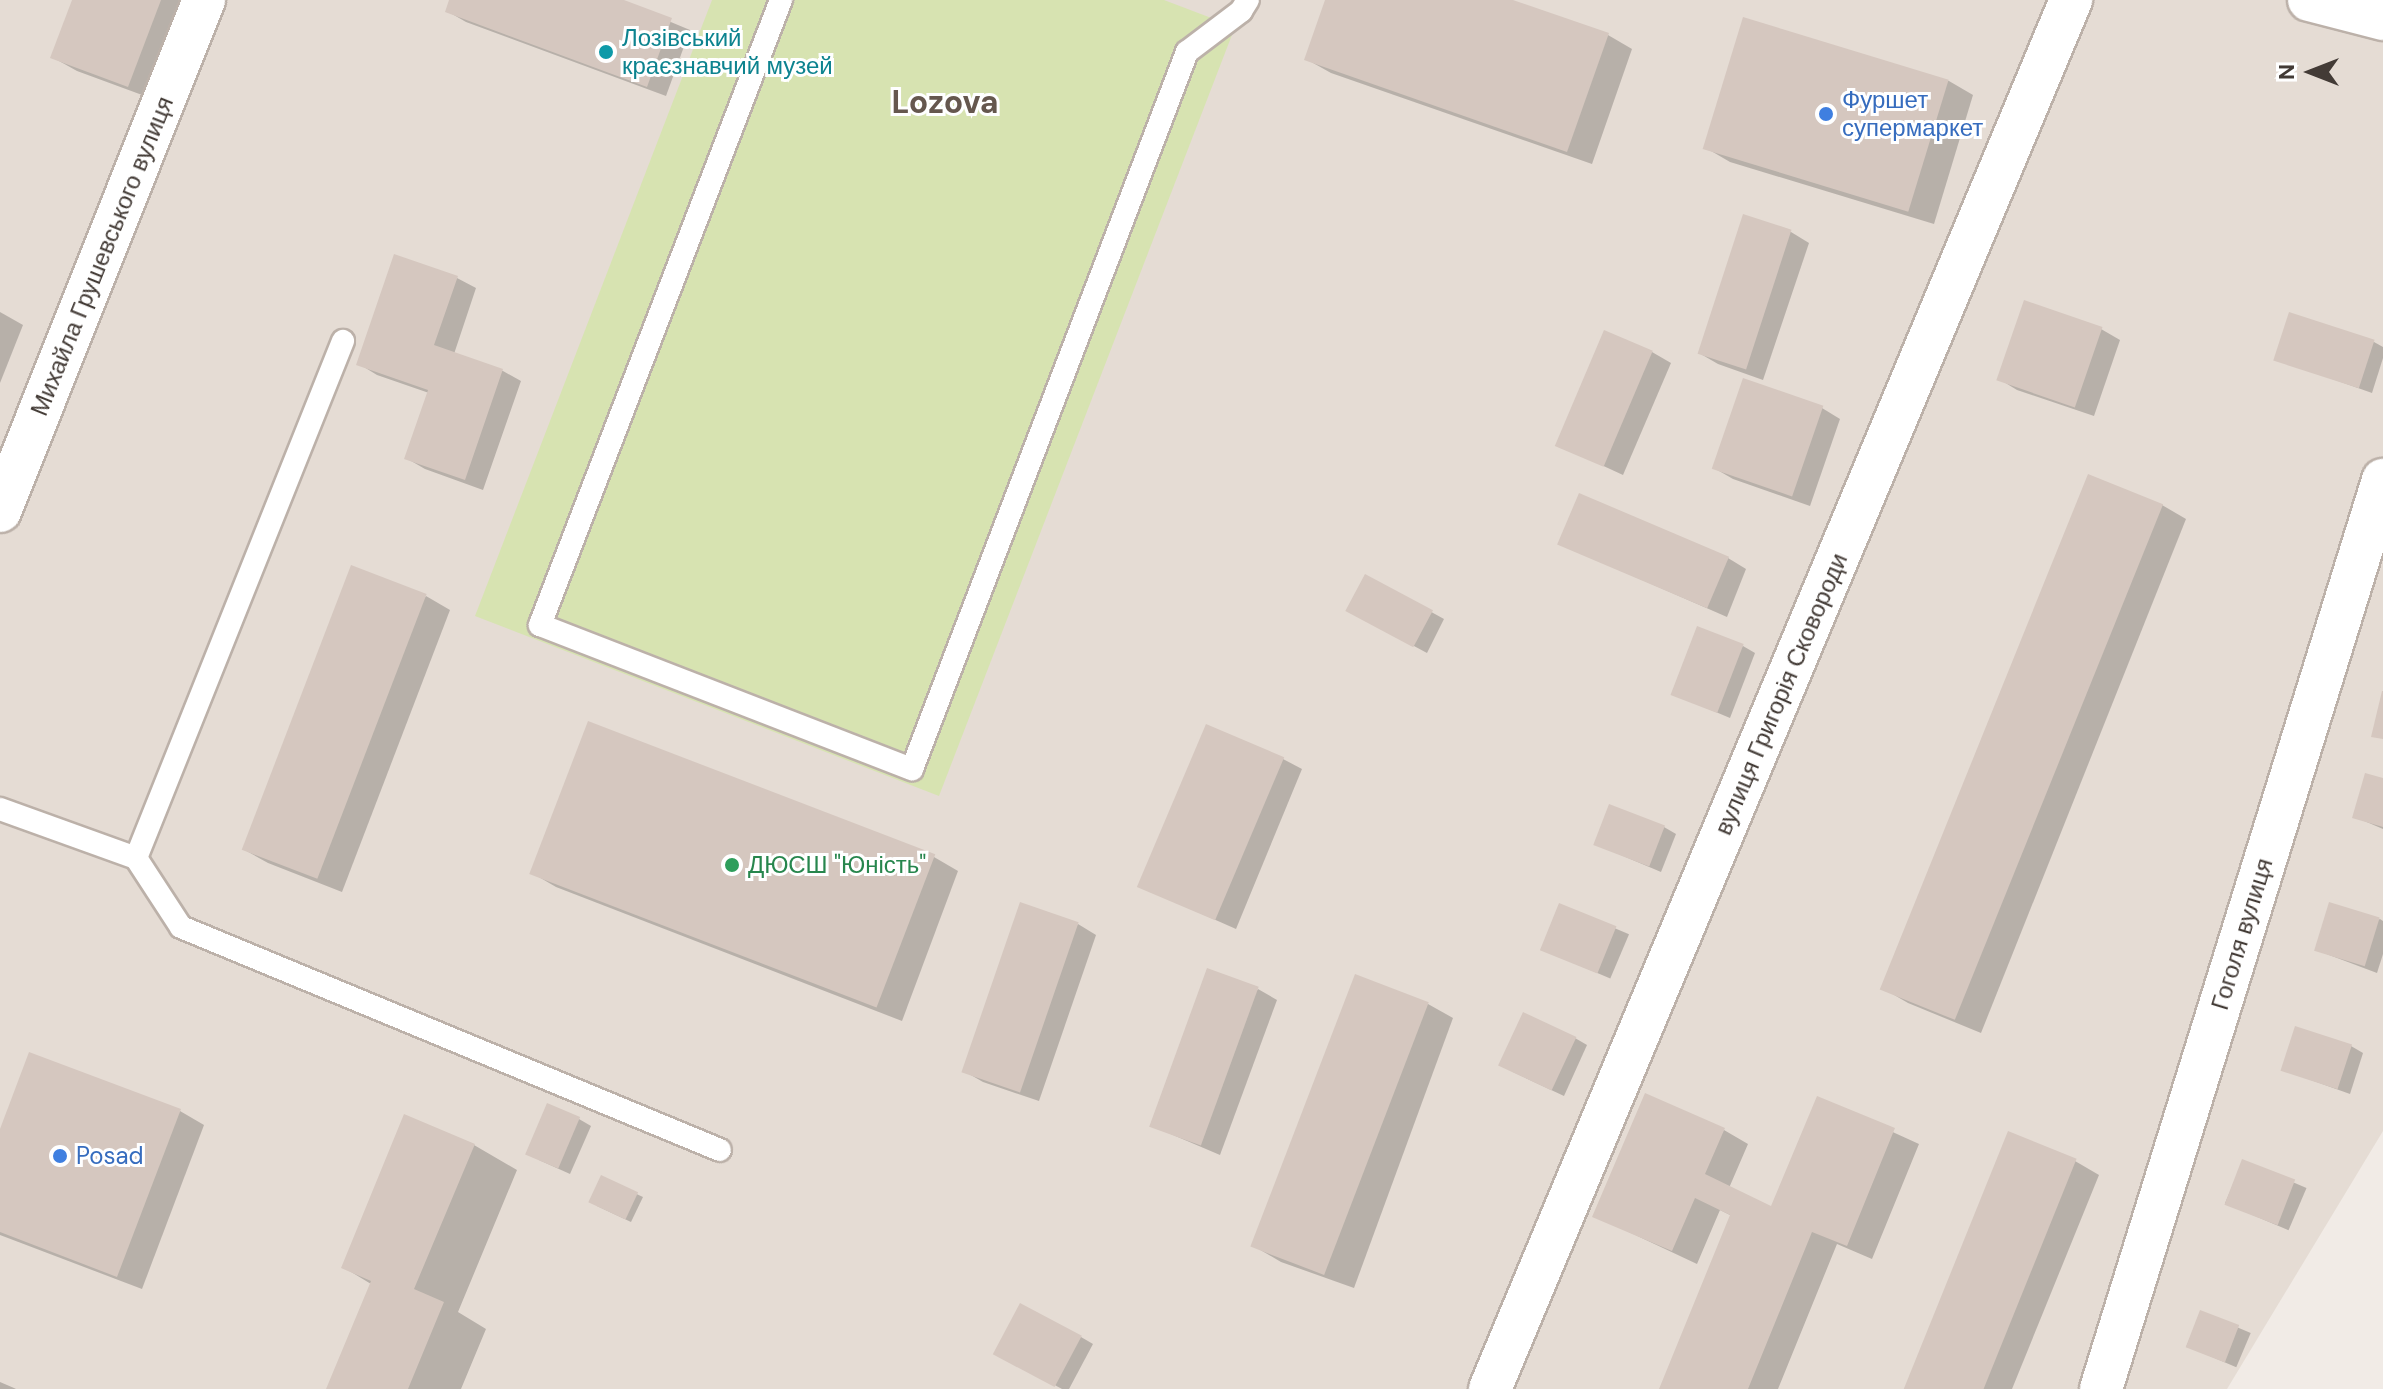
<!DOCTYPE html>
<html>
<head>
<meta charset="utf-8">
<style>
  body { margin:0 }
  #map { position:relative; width:2383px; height:1389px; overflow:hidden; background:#f1ebe6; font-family:"DM Sans",sans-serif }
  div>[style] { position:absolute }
  .residential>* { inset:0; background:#e5dcd4 }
  .green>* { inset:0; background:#d7e3b1 }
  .shadow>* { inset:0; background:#0003; transform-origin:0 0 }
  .building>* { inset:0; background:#d5c7bf; transform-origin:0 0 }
  .roads { filter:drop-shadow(2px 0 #bcb1a9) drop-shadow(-2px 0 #bcb1a9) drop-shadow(0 2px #bcb1a9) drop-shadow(0 -2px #bcb1a9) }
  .lane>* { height:22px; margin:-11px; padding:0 11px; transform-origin:11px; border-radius:11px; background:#fff }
  .street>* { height:42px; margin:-21px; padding:0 21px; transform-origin:21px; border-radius:21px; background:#fff }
  .dots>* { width:22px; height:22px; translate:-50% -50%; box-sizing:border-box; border:4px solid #fff; border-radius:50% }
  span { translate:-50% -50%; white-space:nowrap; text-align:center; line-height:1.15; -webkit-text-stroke:6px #fff; paint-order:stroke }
  .culture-label { font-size:24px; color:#0d838f }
  .left { translate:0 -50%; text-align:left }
  .shop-label { font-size:24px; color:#366cbe }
  .street-label { font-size:24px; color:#433b36 }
  .leisure-label { font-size:24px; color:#27864d }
  .district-label { font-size:32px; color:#65574e; font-weight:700 }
  .north { position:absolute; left:2271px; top:32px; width:80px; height:80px; -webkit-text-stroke:6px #fff; paint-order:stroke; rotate:270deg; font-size:22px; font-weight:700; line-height:32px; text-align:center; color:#433b36 }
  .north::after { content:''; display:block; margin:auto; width:28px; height:36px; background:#433b36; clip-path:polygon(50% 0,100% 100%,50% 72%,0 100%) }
</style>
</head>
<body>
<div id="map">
  <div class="residential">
    <i style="clip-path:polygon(0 0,2383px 0,2383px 1131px,2227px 1389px,0 1389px)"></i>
  </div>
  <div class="green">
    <i style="clip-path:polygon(712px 0,1164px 0,1235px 27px,939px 796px,475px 616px)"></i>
  </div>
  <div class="shadow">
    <i style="clip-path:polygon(74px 0,190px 0,153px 99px,77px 71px,52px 57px)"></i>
    <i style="clip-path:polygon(451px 0,618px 0,690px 30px,666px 96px,466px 22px,447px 11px)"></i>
    <i style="clip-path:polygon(1327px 0,1507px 0,1608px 35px,1632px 49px,1592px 164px,1331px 73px,1306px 59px)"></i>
    <i style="clip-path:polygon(1744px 19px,1949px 81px,1973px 95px,1934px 224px,1730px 162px,1706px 148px)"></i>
    <i style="clip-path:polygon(1744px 217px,1791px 232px,1809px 243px,1763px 380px,1718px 364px,1699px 353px)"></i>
    <i style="clip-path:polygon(396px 257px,457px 278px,476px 288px,454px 354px,503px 371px,521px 381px,483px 490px,425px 469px,406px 458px,429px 393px,377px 375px,359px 364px)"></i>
    <i style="clip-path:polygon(2025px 303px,2101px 329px,2120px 340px,2094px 416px,2017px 390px,1999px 379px)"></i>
    <i style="clip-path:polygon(0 312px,23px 325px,0 383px)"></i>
    <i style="clip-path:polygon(2374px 342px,2383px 347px,2383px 358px,2372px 393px,2276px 359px)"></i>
    <i style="clip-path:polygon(1652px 352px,1671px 363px,1623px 475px,1558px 445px)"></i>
    <i style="clip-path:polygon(1822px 408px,1840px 419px,1810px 506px,1733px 479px,1714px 468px)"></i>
    <i style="clip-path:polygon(2162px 505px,2186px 519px,1981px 1033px,1908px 1003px,1884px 989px)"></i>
    <i style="clip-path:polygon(1560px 544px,1728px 558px,1746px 569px,1727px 617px)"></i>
    <i style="clip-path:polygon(1366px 576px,1444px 619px,1427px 653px,1360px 617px)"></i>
    <i style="clip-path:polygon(426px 596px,450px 610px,342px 892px,268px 863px,243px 849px)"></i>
    <i style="clip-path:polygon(1743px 646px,1755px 653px,1730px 718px,1673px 694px)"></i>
    <i style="clip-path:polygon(1283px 759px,1302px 769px,1236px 929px,1141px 887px)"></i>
    <i style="clip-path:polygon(2383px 780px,2383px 829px,2355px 817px)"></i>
    <i style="clip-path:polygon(1664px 827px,1676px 834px,1661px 872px,1595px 844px)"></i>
    <i style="clip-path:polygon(934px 857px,958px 871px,902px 1021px,556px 887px,532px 873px)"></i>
    <i style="left:1560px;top:905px;width:75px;height:48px;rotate:23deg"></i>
    <i style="clip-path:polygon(2380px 919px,2383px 921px,2383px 954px,2377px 973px,2316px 950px)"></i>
    <i style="clip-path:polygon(1078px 924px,1096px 935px,1039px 1101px,983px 1082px,964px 1071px)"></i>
    <i style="clip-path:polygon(1356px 977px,1428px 1004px,1453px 1018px,1354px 1288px,1281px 1262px,1257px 1248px)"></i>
    <i style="clip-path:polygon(1258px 989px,1277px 1000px,1220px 1155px,1152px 1126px)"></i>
    <i style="clip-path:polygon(1575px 1038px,1587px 1045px,1564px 1096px,1513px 1072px)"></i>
    <i style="clip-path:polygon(2351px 1046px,2363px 1053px,2350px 1094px,2283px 1070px)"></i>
    <i style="clip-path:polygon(1818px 1098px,1919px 1144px,1872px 1259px,1837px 1244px,1778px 1389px,1661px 1389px,1732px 1216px,1720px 1210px,1697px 1264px,1595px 1216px,1724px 1130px,1748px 1144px,1729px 1188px,1772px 1209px)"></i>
    <i style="clip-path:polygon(180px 1111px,204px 1125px,142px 1289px,0 1235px,0 1135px)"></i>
    <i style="clip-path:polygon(579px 1119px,591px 1126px,570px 1174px,539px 1160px)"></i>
    <i style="clip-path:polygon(474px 1145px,517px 1170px,458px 1312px,486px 1329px,461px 1389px,328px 1389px,371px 1284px,343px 1267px)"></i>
    <i style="clip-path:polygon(2075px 1161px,2099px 1175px,2012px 1389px,1905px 1389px)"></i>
    <i style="left:2243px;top:1161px;width:69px;height:46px;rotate:23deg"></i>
    <i style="clip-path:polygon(602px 1178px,643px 1197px,631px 1222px,597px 1206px)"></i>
    <i style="left:2201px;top:1312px;width:54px;height:37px;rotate:23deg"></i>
    <i style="clip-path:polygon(1081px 1337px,1093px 1344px,1069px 1389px,1062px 1389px,996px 1353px)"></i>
    <i style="clip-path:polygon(0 1382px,14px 1388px,16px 1389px,0 1389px)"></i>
  </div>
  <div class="building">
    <i style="clip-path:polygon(72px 0,161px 0,128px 87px,50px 58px)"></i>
    <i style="clip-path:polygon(449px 0,624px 0,672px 18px,647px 87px,445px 12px)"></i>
    <i style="clip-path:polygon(1325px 0,1513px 0,1609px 33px,1567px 152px,1304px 60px)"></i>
    <i style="left:1743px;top:17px;width:215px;height:138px;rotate:17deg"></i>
    <i style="left:1743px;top:214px;width:51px;height:147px;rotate:18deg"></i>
    <i style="clip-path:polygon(394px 254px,458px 276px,434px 345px,503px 369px,465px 480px,404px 459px,428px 390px,356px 365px)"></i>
    <i style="left:2024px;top:300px;width:83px;height:85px;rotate:19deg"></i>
    <i style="left:2289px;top:312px;width:90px;height:51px;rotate:18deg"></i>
    <i style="left:1604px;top:330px;width:53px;height:126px;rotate:23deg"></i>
    <i style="left:1743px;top:378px;width:85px;height:96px;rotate:19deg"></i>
    <i style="left:2088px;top:474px;width:81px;height:556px;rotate:22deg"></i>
    <i style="left:1579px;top:493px;width:163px;height:56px;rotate:23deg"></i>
    <i style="left:351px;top:565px;width:81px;height:305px;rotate:21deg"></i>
    <i style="left:1365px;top:574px;width:77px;height:42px;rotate:28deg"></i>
    <i style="left:1697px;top:626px;width:50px;height:74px;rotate:21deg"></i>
    <i style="clip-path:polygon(2382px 691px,2383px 691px,2383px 739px,2371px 737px)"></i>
    <i style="left:588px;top:721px;width:372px;height:164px;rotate:21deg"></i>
    <i style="left:1206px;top:724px;width:85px;height:177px;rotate:23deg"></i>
    <i style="clip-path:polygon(2365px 773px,2383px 778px,2383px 827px,2352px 818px)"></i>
    <i style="left:1609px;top:804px;width:60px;height:44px;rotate:21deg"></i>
    <i style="left:1020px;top:902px;width:62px;height:180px;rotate:19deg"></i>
    <i style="left:2329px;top:902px;width:53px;height:51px;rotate:17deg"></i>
    <i style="left:1559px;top:903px;width:62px;height:51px;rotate:22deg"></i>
    <i style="left:1207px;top:968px;width:55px;height:169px;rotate:20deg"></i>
    <i style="left:1355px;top:974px;width:79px;height:292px;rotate:21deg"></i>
    <i style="left:1523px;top:1012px;width:59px;height:59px;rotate:25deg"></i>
    <i style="left:2295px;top:1026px;width:60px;height:47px;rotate:18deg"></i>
    <i style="clip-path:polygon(29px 1052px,181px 1109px,117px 1277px,0 1232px,0 1129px)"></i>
    <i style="clip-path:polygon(1645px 1093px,1725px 1128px,1705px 1174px,1771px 1206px,1817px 1096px,1895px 1128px,1847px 1246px,1812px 1232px,1748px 1389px,1659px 1389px,1730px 1215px,1695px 1198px,1672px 1251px,1592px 1217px)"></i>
    <i style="left:547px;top:1103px;width:36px;height:56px;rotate:23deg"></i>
    <i style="clip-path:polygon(404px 1114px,475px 1144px,414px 1289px,444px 1302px,408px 1389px,326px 1389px,371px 1281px,341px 1268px)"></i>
    <i style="left:2008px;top:1131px;width:74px;height:279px;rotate:22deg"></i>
    <i style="left:2242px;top:1159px;width:57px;height:49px;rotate:21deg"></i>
    <i style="left:601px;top:1175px;width:41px;height:30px;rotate:25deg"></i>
    <i style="left:1020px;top:1303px;width:70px;height:58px;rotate:28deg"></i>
    <i style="left:2200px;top:1310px;width:42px;height:40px;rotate:21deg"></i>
  </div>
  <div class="roads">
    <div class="lane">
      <i style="left:781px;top:0;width:670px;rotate:111.09deg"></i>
      <i style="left:540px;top:625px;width:399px;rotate:21.2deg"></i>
      <i style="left:912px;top:769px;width:768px;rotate:-69.02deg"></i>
      <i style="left:1187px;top:52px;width:68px;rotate:-37.2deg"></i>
      <i style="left:1241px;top:11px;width:13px;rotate:-58deg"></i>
      <i style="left:0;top:809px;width:145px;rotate:19.8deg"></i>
      <i style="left:136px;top:858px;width:82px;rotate:56.9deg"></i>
      <i style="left:181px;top:927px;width:583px;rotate:22.48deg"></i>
      <i style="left:136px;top:858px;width:557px;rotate:-68.18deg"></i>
    </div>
    <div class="street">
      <i style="left:2309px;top:0;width:76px;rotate:14.4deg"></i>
      <i style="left:0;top:511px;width:550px;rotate:-68.24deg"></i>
      <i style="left:1490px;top:1389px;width:1506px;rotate:-67.3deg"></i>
      <i style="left:2101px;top:1389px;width:952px;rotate:-72.76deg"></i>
    </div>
  </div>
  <div class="dots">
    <i style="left:606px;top:52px;background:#0f9aa8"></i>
    <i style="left:1826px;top:114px;background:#3f7fe0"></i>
    <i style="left:732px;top:865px;background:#2e9e5b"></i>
    <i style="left:60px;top:1156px;background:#3f7fe0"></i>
  </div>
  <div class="culture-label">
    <span class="left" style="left:622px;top:52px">Лозівський<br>краєзнавчий музей</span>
  </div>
  <div class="shop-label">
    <span class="left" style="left:1842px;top:114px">Фуршет<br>супермаркет</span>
    <span class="left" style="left:76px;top:1156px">Posad</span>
  </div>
  <div class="street-label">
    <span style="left:102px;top:256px;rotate:-68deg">Михайла Грушевського вулиця</span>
    <span style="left:1781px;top:694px;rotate:-67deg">вулиця Григорія Сковороди</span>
    <span style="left:2242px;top:934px;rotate:-73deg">Гоголя вулиця</span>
  </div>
  <div class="leisure-label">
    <span class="left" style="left:748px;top:865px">ДЮСШ "Юність"</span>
  </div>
  <div class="district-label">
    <span style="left:945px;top:102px">Lozova</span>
  </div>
  <div class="north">N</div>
</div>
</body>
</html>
